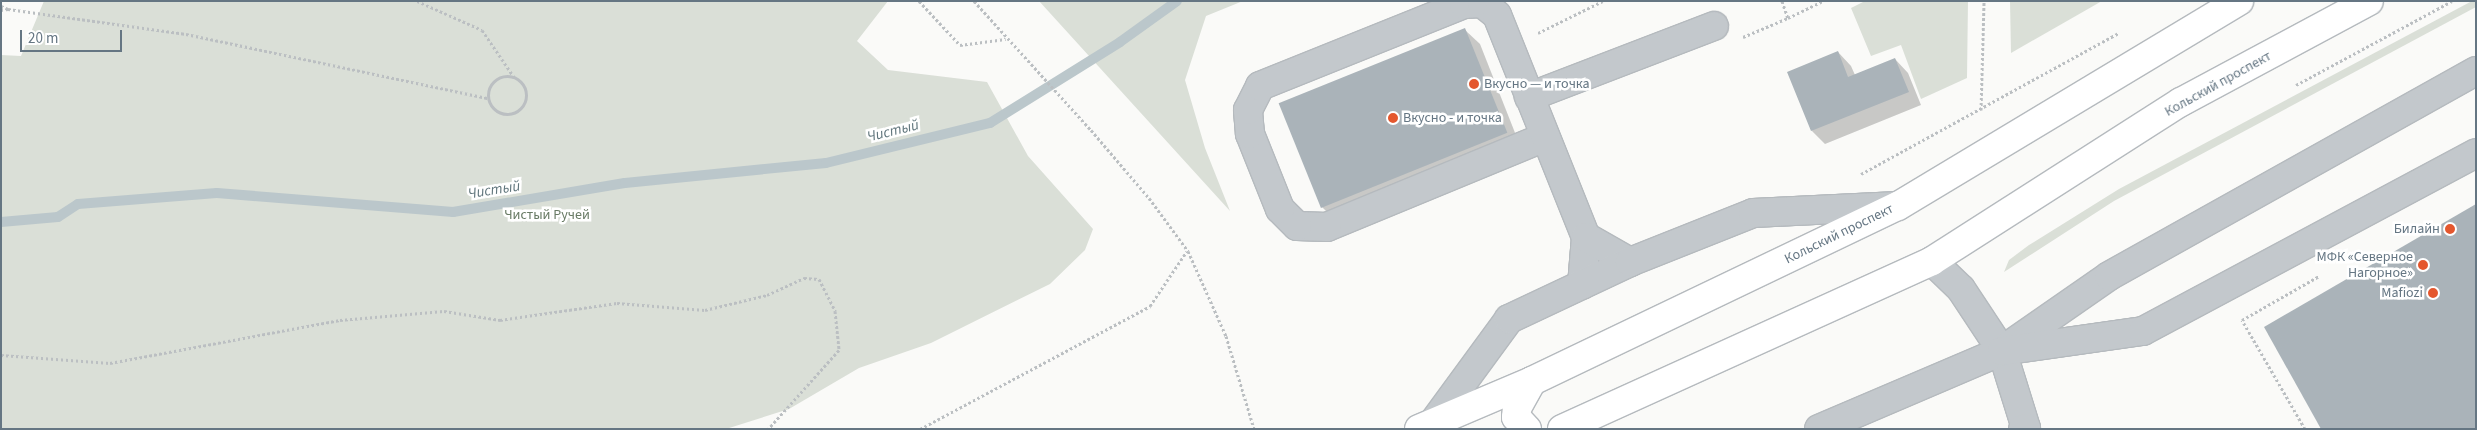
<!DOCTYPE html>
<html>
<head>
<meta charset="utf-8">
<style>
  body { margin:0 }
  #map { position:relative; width:2477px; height:430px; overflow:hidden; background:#fafaf8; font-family:"Source Sans 3",sans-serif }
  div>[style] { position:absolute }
  .green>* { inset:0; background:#dadfd7 }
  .shadow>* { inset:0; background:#0003 }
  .stream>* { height:10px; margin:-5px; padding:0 5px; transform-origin:5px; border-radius:5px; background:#bbc7cb }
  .building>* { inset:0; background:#aab3b9; transform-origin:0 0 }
  .path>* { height:3px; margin-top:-1.5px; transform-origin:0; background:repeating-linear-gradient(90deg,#bbbfc2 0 2.5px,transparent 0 5px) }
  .path>.ring { margin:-1.5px; padding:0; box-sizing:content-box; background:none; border:3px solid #bbbfc2; border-radius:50% }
  .roads { filter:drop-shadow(1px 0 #b5babe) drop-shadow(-1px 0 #b5babe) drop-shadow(0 1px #b5babe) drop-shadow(0 -1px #b5babe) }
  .minor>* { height:28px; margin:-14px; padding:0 14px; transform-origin:14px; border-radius:14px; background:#c3c8cc }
  .major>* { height:28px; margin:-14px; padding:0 14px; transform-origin:14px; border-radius:14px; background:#fff }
  .dots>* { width:14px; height:14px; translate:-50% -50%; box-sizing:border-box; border:2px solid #fff; border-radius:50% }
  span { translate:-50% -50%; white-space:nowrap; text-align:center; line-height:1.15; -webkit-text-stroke:5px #fff; paint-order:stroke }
  .poi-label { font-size:14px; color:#657683 }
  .left { translate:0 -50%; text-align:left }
  .right { translate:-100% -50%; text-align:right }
  .street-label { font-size:14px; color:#657683 }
  .park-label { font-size:14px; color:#687a64 }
  .water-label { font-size:15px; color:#60757c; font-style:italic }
  .frame { position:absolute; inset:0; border:2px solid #657683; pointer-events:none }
  .scale { position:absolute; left:20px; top:30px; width:102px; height:22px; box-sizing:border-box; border:2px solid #657683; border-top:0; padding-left:6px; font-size:15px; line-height:18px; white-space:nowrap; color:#657683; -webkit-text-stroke:4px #fff; paint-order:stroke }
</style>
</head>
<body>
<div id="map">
  <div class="green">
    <i style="clip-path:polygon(44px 1px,888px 1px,857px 41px,888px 70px,987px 82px,1028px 156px,1093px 229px,1085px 250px,1050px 284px,931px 343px,859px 368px,789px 409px,726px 429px,1px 429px,1px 55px,21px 56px)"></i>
    <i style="clip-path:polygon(1039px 1px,1243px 1px,1206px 16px,1185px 80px,1205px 148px,1230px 211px)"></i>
    <i style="clip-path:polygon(1865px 1px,1968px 1px,1967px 78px,1921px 99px,1901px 45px,1871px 56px,1851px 8px)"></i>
    <i style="clip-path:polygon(2010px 1px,2102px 1px,2011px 53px)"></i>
    <i style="clip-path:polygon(2472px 1px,2476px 1px,2476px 7px,2114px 201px,2004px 272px,2009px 260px,2029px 245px,2119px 189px)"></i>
  </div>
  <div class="shadow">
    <i style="clip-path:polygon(1465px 30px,1480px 44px,1521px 148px,1337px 222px,1322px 207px)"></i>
    <i style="clip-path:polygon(1838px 52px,1851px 66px,1855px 75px,1895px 59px,1908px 73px,1921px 105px,1825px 144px,1812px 131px)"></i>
  </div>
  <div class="stream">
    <i style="left:1px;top:222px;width:57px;rotate:-5deg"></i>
    <i style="left:58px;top:217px;width:24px;rotate:-33deg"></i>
    <i style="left:78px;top:204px;width:139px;rotate:-4.5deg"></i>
    <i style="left:217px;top:193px;width:237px;rotate:4.6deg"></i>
    <i style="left:453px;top:212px;width:174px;rotate:-9.6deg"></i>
    <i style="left:625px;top:183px;width:202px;rotate:-5.7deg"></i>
    <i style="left:826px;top:163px;width:169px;rotate:-13.7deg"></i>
    <i style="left:990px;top:123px;width:153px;rotate:-31.9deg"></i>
    <i style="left:1120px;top:42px;width:70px;rotate:-35.7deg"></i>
  </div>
  <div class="building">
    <i style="left:1465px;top:28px;width:113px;height:201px;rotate:68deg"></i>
    <i style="clip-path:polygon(1838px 51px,1848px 77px,1895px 58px,1909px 92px,1811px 131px,1787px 72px)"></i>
    <i style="clip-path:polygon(2476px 204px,2476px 429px,2321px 429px,2264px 327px)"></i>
  </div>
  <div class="path">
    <i style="left:417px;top:1px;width:71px;rotate:24deg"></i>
    <i style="left:482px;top:30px;width:57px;rotate:55.8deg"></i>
    <i style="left:919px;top:1px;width:60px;rotate:47deg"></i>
    <i style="left:960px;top:45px;width:46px;rotate:-7.4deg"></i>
    <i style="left:974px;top:1px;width:174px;rotate:47.8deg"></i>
    <i style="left:1091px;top:130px;width:89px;rotate:49.5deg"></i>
    <i style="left:1149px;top:198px;width:66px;rotate:53.7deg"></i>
    <i style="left:1188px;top:251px;width:93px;rotate:65.9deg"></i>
    <i style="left:1226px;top:336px;width:97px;rotate:73.2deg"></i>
    <i style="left:1782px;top:1px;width:18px;rotate:71deg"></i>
    <i style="left:1788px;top:18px;width:39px;rotate:-26deg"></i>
    <i style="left:1px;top:6px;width:8px;rotate:23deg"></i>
    <i style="left:8px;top:9px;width:7px;rotate:172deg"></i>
    <i style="left:8px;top:9px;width:180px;rotate:8deg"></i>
    <i style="left:186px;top:34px;width:309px;rotate:12deg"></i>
    <i style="left:1538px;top:33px;width:72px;rotate:-26.2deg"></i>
    <i style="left:1743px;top:37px;width:49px;rotate:-22.9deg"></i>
    <i class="ring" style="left:488px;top:76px;width:35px;height:35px"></i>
    <i style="left:2296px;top:85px;width:177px;rotate:-28.3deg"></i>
    <i style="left:1981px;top:110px;width:109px;rotate:-88.4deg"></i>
    <i style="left:1861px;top:174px;width:294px;rotate:-28.7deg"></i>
    <i style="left:1px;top:355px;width:109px;rotate:4.2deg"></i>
    <i style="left:110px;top:363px;width:234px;rotate:-10.6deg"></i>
    <i style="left:340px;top:320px;width:104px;rotate:-4.9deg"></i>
    <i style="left:444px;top:311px;width:57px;rotate:9.1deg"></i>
    <i style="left:500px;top:320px;width:118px;rotate:-8.3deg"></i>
    <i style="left:617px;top:303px;width:88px;rotate:4.5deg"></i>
    <i style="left:705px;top:310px;width:64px;rotate:-13.6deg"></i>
    <i style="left:767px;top:295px;width:41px;rotate:-24.7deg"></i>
    <i style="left:804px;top:278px;width:15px;rotate:4deg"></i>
    <i style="left:819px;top:279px;width:36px;rotate:63deg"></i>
    <i style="left:835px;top:311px;width:39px;rotate:84deg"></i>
    <i style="left:839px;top:350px;width:106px;rotate:131.9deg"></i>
    <i style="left:920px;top:429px;width:261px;rotate:-28.1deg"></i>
    <i style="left:1150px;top:306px;width:66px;rotate:-56.1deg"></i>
    <i style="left:2305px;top:429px;width:126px;rotate:-120deg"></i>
    <i style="left:2242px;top:320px;width:89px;rotate:-29.7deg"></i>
  </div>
  <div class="roads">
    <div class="minor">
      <i style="left:1529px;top:97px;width:198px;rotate:-21deg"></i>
      <i style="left:1545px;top:137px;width:236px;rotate:157.6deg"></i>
      <i style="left:1327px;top:227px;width:30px;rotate:-178deg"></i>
      <i style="left:1297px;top:226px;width:24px;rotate:-135deg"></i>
      <i style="left:1280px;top:209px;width:81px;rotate:-111.8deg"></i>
      <i style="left:1250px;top:134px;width:24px;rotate:-95deg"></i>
      <i style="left:1248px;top:110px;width:27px;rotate:-63deg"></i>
      <i style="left:1260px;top:86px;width:220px;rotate:-21.9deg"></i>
      <i style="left:1464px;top:4px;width:18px;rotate:-3deg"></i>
      <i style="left:1482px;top:3px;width:19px;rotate:39deg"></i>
      <i style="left:1497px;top:15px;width:239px;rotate:68.2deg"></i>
      <i style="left:1586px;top:237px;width:48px;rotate:94.8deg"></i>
      <i style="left:1586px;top:237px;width:51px;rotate:29.6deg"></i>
      <i style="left:1932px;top:261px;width:40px;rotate:44deg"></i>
      <i style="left:1961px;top:289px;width:74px;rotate:56.5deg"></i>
      <i style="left:2002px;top:351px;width:81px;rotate:72.7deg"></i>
      <i style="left:2026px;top:428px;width:3px;rotate:162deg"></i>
      <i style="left:2007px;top:347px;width:124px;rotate:-34.8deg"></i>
      <i style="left:2109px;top:276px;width:420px;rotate:-29.2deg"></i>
      <i style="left:1433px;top:423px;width:129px;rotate:-53.8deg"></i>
      <i style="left:1509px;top:319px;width:134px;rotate:-25.2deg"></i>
      <i style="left:1630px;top:262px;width:132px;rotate:-21.7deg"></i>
      <i style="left:1753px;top:213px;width:145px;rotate:-2.8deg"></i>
      <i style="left:1819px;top:429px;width:199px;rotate:-23.1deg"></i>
      <i style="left:2002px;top:351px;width:142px;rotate:-8.1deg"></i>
      <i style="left:2143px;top:331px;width:378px;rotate:-28.1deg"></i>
    </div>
    <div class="major">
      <i style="left:1419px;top:429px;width:123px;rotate:-23deg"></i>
      <i style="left:1532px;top:381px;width:406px;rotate:-25.6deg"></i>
      <i style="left:1898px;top:206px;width:398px;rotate:-31deg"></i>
      <i style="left:1527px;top:429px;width:16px;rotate:-133deg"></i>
      <i style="left:1516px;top:417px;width:9px;rotate:-84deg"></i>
      <i style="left:1517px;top:408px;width:31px;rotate:-61deg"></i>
      <i style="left:1562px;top:429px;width:406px;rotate:-24.4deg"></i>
      <i style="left:1932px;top:261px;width:295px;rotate:-32.6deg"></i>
      <i style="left:2181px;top:102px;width:213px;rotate:-28.2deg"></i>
    </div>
  </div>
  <div class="dots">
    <i style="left:1474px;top:84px;background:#e4572e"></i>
    <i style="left:1393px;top:118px;background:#e4572e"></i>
    <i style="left:2450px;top:229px;background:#e4572e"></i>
    <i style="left:2423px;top:265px;background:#e4572e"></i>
    <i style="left:2433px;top:293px;background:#e4572e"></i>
  </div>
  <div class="poi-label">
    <span class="left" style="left:1484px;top:84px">Вкусно — и точка</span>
    <span class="left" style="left:1403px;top:118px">Вкусно - и точка</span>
    <span class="right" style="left:2440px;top:229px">Билайн</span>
    <span class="right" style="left:2413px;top:265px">МФК «Северное<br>Нагорное»</span>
    <span class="right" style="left:2423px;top:293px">Mafiozi</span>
  </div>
  <div class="street-label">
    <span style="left:2218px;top:84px;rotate:-29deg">Кольский проспект</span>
    <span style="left:1839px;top:234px;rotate:-26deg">Кольский проспект</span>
  </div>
  <div class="park-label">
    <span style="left:547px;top:215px">Чистый Ручей</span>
  </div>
  <div class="water-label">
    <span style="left:893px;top:131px;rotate:-14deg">Чистый</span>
    <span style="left:494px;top:190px;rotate:-9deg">Чистый</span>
  </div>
  <div class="frame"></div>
  <div class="scale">20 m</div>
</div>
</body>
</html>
